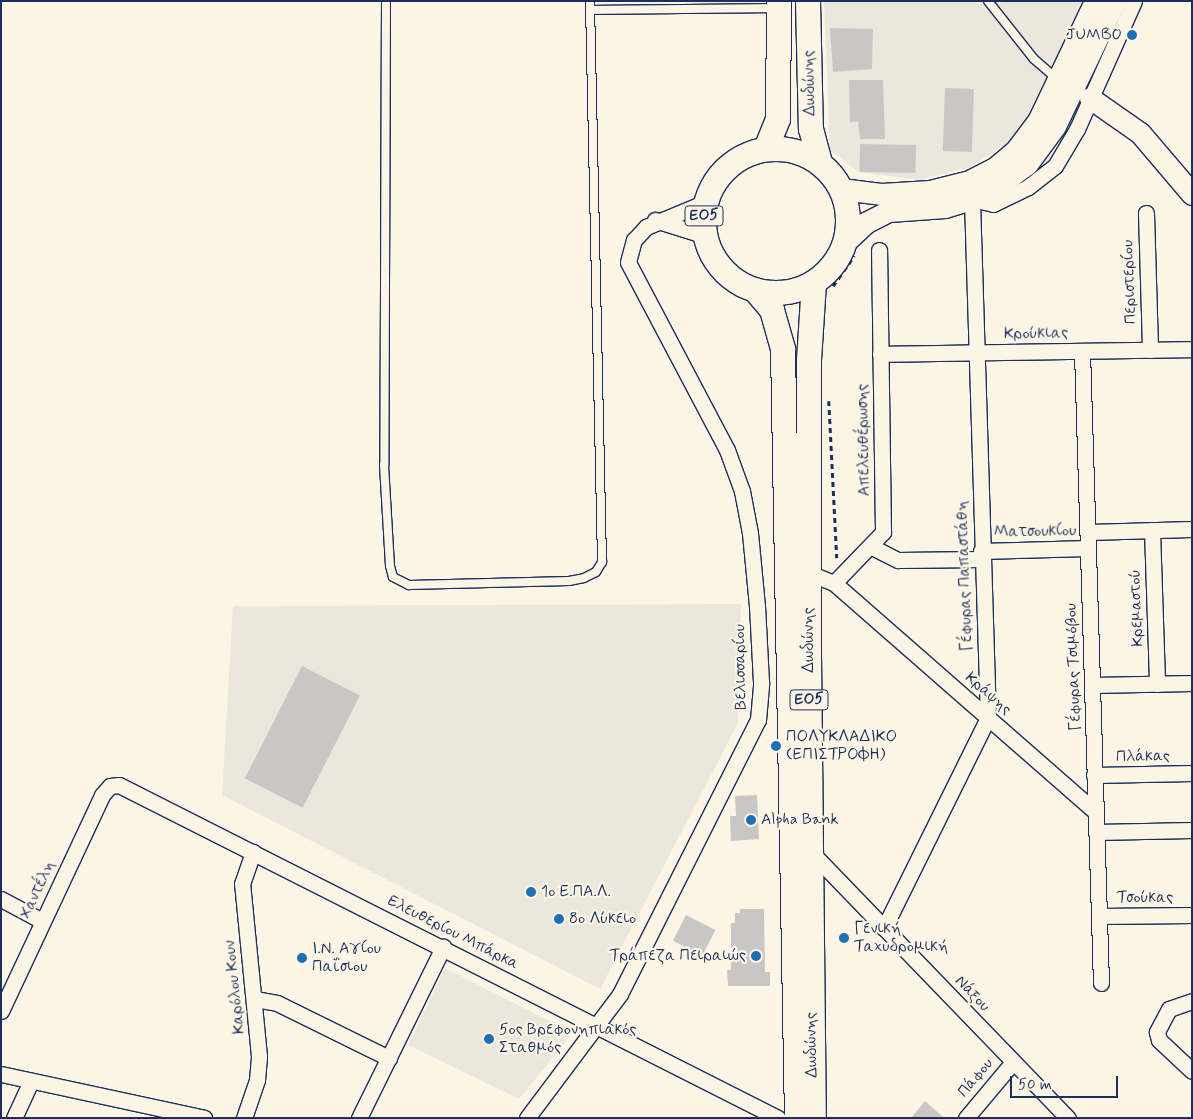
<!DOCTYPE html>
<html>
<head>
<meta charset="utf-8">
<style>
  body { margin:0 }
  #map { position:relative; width:1193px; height:1119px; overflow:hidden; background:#fcf5e5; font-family:Mynerve,sans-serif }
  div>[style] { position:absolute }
  .built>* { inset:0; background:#ece7dc }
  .building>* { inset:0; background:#c8c7c6; transform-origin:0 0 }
  .path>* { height:2.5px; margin-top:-1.25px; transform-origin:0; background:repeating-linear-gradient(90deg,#1b2f5e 0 5px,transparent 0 9px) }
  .roads { filter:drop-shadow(1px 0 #1b2f5e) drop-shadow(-1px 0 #1b2f5e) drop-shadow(0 1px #1b2f5e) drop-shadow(0 -1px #1b2f5e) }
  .lane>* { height:8px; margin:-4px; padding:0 4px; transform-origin:4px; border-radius:4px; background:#fcf5e5 }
  .street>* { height:15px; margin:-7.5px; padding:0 7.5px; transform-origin:7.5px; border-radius:7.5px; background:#fcf5e5 }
  .secondary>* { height:21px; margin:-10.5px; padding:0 10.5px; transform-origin:10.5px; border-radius:10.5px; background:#fcf5e5 }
  .primary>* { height:24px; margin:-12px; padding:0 12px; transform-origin:12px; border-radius:12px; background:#fcf5e5 }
  .primary>.ring { margin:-12px; padding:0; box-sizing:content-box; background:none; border:24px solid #fcf5e5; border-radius:50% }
  .dots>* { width:14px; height:14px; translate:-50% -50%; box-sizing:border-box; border:2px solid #fcf5e5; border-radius:50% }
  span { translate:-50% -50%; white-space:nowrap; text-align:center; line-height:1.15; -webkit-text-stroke:4.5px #fcf5e5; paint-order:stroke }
  .shield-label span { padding:1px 4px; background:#fcf5e5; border:1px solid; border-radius:4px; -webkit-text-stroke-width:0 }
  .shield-label { font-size:15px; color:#1b2f5e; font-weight:700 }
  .poi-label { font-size:16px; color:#1b2f5e }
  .right { translate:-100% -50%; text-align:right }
  .left { translate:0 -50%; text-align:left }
  .street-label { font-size:16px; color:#1b2f5e }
  .frame { position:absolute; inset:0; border:2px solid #1b2f5e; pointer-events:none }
  .scale { position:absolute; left:1010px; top:1076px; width:108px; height:22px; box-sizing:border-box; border:2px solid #1b2f5e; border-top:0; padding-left:6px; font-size:15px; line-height:18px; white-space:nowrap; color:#1b2f5e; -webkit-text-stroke:4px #fcf5e5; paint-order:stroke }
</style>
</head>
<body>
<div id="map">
  <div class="built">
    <i style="clip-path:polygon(824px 1px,1088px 1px,1045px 94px,1011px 141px,968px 168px,918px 180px,858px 172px,830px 150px)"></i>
    <i style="clip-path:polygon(741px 604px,738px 723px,600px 989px,222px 795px,233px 606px)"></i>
    <i style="clip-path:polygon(445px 968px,573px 1033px,519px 1099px,408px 1045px)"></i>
  </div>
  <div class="building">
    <i style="clip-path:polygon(830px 28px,873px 29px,872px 69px,833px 72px)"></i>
    <i style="clip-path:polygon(849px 80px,883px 80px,885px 139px,860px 139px,858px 121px,850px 123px)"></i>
    <i style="left:945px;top:88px;width:29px;height:63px;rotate:2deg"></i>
    <i style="left:860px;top:144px;width:56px;height:28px;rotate:1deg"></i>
    <i style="left:302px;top:666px;width:65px;height:126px;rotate:27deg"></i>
    <i style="clip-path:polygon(757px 795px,759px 839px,731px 841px,730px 816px,736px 816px,735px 796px)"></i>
    <i style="clip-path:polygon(740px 909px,764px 909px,765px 972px,770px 972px,770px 986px,728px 986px,727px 970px,731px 970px,731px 923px,735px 923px,735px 913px,740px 913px)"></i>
    <i style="left:686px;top:915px;width:33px;height:29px;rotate:27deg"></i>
    <i style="clip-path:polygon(925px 1101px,944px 1118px,911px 1118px)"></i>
  </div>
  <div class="path">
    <i style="left:833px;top:286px;width:37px;rotate:-55deg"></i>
    <i style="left:829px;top:401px;width:157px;rotate:87.1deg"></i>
  </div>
  <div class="roads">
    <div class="lane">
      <i style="left:386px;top:1px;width:464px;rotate:90.2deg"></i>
      <i style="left:384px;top:465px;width:101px;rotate:86.6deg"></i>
      <i style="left:390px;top:566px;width:11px;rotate:75deg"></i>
      <i style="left:393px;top:577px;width:18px;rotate:27deg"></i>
      <i style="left:409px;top:585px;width:160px;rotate:-1.4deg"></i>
      <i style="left:569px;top:581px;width:15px;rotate:-11deg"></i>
      <i style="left:584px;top:578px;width:13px;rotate:-27deg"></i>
      <i style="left:596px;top:572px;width:12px;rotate:-59deg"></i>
      <i style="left:602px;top:562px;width:561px;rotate:-91.23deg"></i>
      <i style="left:988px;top:1px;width:74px;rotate:51.6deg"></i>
      <i style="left:1034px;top:59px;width:29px;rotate:41deg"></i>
      <i style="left:590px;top:10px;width:187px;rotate:-0.6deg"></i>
    </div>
    <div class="street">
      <i style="left:1146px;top:213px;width:137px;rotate:88.3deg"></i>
      <i style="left:655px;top:220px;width:53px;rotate:17.4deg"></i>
      <i style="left:1082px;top:351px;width:632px;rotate:88.28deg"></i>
      <i style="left:880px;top:354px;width:312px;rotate:-0.9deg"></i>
      <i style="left:1152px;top:530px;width:154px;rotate:88.1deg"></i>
      <i style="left:1088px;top:532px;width:104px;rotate:-1.7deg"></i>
      <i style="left:872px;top:547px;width:29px;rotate:27deg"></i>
      <i style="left:898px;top:560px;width:84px;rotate:-0.7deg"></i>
      <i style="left:981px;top:551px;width:107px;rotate:-1.6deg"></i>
      <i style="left:809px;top:573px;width:27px;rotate:22deg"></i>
      <i style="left:834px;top:583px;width:71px;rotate:-46.1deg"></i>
      <i style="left:883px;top:532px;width:282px;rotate:-90.8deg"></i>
      <i style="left:834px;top:583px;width:348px;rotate:41.2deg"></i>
      <i style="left:1092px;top:685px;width:100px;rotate:-1.1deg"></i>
      <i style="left:1094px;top:775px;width:98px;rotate:-1.2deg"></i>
      <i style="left:1096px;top:832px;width:96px;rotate:-1.2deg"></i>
      <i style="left:810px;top:851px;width:371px;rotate:46deg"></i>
      <i style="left:1px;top:899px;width:47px;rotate:28.2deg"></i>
      <i style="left:1099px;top:916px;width:93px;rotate:-0.6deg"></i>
      <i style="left:884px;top:928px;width:234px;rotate:-63.7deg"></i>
      <i style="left:988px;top:718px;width:519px;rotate:-91.77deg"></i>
      <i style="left:972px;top:199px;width:22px;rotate:13deg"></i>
      <i style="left:993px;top:204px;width:39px;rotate:-26deg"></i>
      <i style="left:1028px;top:187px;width:34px;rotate:-38deg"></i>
      <i style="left:1055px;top:166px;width:43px;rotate:-59.3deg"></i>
      <i style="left:1077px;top:129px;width:140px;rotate:-66deg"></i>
      <i style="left:255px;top:999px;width:22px;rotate:10deg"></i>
      <i style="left:277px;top:1003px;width:125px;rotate:26.2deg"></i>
      <i style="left:1192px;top:1001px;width:24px;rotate:161deg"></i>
      <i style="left:1169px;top:1009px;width:26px;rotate:118deg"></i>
      <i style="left:1157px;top:1032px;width:8px;rotate:76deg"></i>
      <i style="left:1159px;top:1040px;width:45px;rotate:43.2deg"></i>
      <i style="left:1px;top:1011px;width:238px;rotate:-64.9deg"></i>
      <i style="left:102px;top:795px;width:12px;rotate:-48deg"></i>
      <i style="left:110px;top:786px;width:9px;rotate:-6deg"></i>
      <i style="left:119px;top:785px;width:738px;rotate:26.81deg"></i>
      <i style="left:1px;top:1074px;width:208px;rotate:12.2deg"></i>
      <i style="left:14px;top:1118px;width:41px;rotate:-65.3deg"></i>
      <i style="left:244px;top:1118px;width:40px;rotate:-71.1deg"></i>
      <i style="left:257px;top:1080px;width:24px;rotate:-85deg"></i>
      <i style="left:259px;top:1056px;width:173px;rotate:-95.6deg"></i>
      <i style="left:242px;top:884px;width:34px;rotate:-71deg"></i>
      <i style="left:359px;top:1118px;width:191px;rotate:-63.8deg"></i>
      <i style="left:527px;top:1118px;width:155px;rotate:-53.1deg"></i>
      <i style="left:620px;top:994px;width:307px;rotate:-63.3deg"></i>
      <i style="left:758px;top:720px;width:38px;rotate:-85deg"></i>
      <i style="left:761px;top:682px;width:76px;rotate:-93deg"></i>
      <i style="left:757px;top:606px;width:73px;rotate:-95.5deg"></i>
      <i style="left:750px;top:533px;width:43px;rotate:-100.8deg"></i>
      <i style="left:742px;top:491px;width:44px;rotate:-110.1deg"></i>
      <i style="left:727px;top:450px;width:212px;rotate:-117.8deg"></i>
      <i style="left:628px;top:262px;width:23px;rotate:-75deg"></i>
      <i style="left:634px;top:240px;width:18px;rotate:-47deg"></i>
      <i style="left:646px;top:227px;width:65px;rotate:-22.6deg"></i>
      <i style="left:966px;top:1118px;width:73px;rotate:-50deg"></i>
    </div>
    <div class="secondary">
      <i style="left:1090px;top:98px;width:61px;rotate:35deg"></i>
      <i style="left:1140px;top:133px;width:80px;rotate:49.6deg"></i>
      <i style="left:841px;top:189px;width:40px;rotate:7.1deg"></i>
      <i style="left:881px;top:194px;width:49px;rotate:-3.5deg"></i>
      <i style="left:930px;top:191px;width:38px;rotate:-14deg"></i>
      <i style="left:967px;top:182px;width:33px;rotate:-27deg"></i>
      <i style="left:996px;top:167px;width:26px;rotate:-40deg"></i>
      <i style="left:1016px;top:150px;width:39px;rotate:-53deg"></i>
      <i style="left:1039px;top:119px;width:131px;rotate:-64.6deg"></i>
      <i style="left:847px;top:240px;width:25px;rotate:-43deg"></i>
      <i style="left:865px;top:223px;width:27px;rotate:-27deg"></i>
      <i style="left:889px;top:211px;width:56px;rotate:-4.1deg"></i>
      <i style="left:945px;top:207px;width:28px;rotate:-17deg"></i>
      <i style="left:972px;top:199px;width:23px;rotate:-25deg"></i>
      <i style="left:993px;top:189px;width:42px;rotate:-36.3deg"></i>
      <i style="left:1027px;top:164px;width:47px;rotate:-53.6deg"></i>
      <i style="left:1055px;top:126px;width:139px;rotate:-64.4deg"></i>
    </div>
    <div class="primary">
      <i style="left:808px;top:1px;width:128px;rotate:88.7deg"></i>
      <i style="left:811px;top:129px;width:35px;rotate:75deg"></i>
      <i class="ring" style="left:704px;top:149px;width:120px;height:120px"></i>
      <i style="left:766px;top:149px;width:32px;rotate:-68deg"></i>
      <i style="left:778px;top:119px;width:118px;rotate:-89.5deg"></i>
      <i style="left:814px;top:283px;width:77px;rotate:93.7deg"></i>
      <i style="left:809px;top:360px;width:295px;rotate:90deg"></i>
      <i style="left:809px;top:655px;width:463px;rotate:89.4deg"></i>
      <i style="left:756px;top:291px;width:25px;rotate:50deg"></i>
      <i style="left:772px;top:310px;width:41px;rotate:74.2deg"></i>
      <i style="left:783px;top:349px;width:769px;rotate:88.96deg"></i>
    </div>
  </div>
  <div class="dots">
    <i style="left:1132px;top:35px;background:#1f6fb2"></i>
    <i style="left:776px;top:746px;background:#1f6fb2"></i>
    <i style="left:751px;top:820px;background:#1f6fb2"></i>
    <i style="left:531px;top:892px;background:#1f6fb2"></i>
    <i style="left:559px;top:919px;background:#1f6fb2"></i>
    <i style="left:844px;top:938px;background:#1f6fb2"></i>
    <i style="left:756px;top:956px;background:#1f6fb2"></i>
    <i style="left:302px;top:958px;background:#1f6fb2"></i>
    <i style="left:489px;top:1039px;background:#1f6fb2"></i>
  </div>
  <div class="shield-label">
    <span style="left:704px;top:216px">ΕΟ5</span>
    <span style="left:809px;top:700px">ΕΟ5</span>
  </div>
  <div class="poi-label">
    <span class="right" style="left:1122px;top:35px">JUMBO</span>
    <span class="left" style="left:786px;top:746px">ΠΟΛΥΚΛΑΔΙΚΟ<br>(ΕΠΙΣΤΡΟΦΗ)</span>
    <span class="left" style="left:761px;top:820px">Alpha Bank</span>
    <span class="left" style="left:541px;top:892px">1ο Ε.ΠΑ.Λ.</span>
    <span class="left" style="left:569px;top:919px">8ο Λύκειο</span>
    <span class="left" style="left:854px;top:938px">Γενική<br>Ταχυδρομική</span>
    <span class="left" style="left:312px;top:958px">Ι.Ν. Αγίου<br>Παΐσιου</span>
    <span class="right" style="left:746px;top:956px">Τράπεζα Πειραιώς</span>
    <span class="left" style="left:499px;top:1039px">5ος Βρεφονηπιακός<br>Σταθμός</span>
  </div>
  <div class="street-label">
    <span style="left:810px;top:83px;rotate:-91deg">Δωδώνης</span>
    <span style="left:1130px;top:282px;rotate:-92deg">Περιστερίου</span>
    <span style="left:1036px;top:334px;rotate:-1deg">Κρούκιας</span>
    <span style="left:864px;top:440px;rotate:-91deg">Απελευθέρωσης</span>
    <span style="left:1035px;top:532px;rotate:-1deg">Ματσουκίου</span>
    <span style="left:965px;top:576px;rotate:-92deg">Γέφυρας Παπαστάθη</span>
    <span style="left:1137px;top:608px;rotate:-92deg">Κρεμαστού</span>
    <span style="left:809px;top:640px;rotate:-90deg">Δωδώνης</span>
    <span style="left:741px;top:667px;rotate:-91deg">Βελισσαρίου</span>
    <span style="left:1074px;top:667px;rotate:-92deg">Γέφυρας Τσιμόβου</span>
    <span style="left:988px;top:694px;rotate:41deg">Κράψης</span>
    <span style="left:1143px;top:757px;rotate:-1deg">Πλάκας</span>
    <span style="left:38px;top:890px;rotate:-65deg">Χαντέλη</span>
    <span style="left:1145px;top:898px">Τσούκας</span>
    <span style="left:453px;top:933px;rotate:27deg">Ελευθερίου Μπάρκα</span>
    <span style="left:235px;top:987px;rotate:-96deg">Καρόλου Κουν</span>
    <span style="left:972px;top:994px;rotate:46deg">Νάξου</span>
    <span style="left:812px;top:1045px;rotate:-91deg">Δωδώνης</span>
    <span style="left:976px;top:1078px;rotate:-50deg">Πάφου</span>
  </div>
  <div class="frame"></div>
  <div class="scale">50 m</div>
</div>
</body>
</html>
